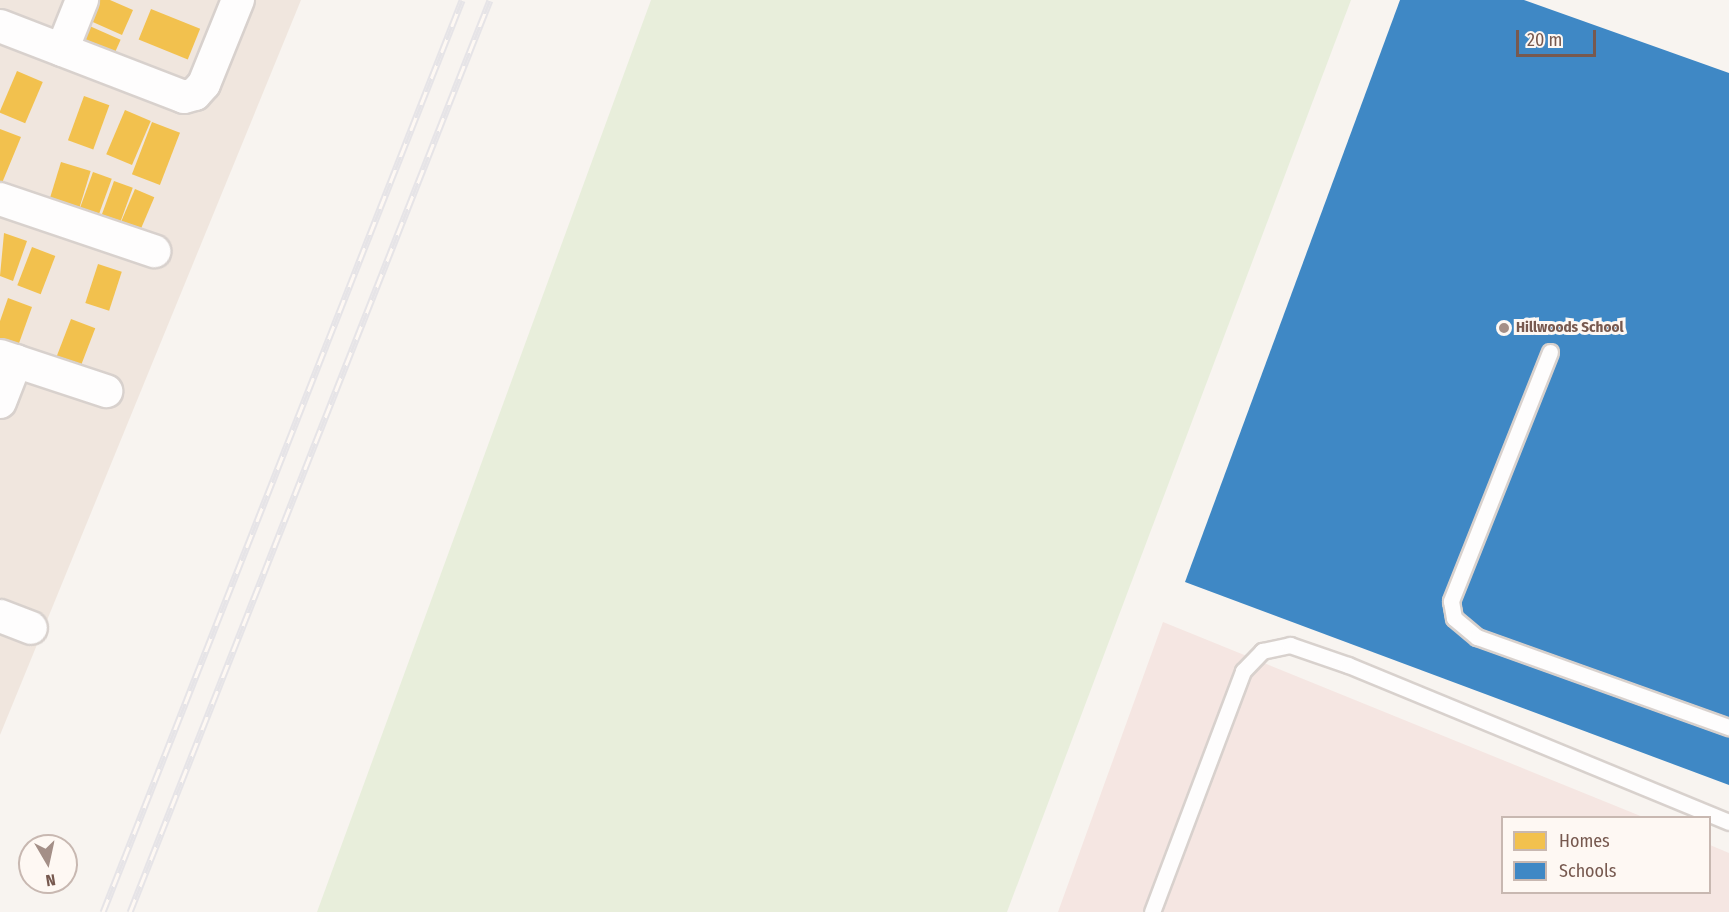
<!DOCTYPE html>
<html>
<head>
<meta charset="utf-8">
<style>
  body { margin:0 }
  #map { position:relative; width:1729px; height:912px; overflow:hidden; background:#f8f4f0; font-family:"Fira Sans Condensed",sans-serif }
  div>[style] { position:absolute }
  .residential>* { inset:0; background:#f0e6de }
  .commercial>* { inset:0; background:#f5e6e2 }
  .green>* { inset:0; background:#e8eedb }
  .homes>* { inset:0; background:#f2c14e; transform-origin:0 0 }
  .schools>* { inset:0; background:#3f88c5 }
  .roads { filter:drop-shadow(2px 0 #d8d1cd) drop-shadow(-2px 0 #d8d1cd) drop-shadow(0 2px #d8d1cd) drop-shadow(0 -2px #d8d1cd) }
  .lane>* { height:15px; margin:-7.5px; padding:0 7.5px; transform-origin:7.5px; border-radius:7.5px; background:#fefdfd }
  .street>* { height:32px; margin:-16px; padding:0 16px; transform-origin:16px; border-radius:16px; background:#fefdfd }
  .rail>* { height:7px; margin-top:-3.5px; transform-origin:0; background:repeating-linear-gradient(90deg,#fef8f3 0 14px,#e6e4e7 0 28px); box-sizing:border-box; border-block:2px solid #e6e4e7 }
  .dots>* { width:16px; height:16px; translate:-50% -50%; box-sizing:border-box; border:3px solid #fef8f3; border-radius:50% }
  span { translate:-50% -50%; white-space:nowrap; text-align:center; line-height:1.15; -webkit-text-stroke:6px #fef8f3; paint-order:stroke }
  .poi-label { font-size:15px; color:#77594f; font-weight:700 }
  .left { translate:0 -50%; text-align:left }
  .legend { position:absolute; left:1501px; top:816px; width:210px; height:78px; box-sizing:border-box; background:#fef8f3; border:2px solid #c8b8b1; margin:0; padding:8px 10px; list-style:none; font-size:18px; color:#77594f }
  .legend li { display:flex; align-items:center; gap:12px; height:30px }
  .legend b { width:30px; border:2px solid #c8b8b1 }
  .north { position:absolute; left:18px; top:834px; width:60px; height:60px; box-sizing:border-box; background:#fef8f3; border:2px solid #c8b8b1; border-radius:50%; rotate:171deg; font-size:16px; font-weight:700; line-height:24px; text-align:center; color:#77594f }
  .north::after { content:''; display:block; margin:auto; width:21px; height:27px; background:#a48f87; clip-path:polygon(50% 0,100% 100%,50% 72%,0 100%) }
  .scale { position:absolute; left:1516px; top:30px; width:80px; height:27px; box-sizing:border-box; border:3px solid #77594f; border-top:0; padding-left:8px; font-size:18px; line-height:21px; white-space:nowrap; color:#77594f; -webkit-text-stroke:4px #fef8f3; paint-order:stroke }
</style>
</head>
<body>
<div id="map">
  <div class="residential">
    <i style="clip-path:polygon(0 0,301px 0,0 735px)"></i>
  </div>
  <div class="commercial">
    <i style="clip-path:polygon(1163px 622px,1643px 817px,1502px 818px,1502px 892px,1710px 892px,1710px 845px,1729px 853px,1729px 912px,1058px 912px)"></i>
  </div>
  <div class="green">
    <i style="clip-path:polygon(651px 0,1351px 0,1007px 912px,317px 912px)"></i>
  </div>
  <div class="homes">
    <i style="clip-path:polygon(95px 0,110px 0,133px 10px,122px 35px,86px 19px)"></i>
    <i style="left:151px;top:9px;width:53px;height:33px;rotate:22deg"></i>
    <i style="left:85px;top:24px;width:39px;height:26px;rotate:24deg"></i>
    <i style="left:17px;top:71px;width:28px;height:45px;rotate:23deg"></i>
    <i style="left:84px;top:96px;width:27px;height:47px;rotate:20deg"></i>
    <i style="left:125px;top:110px;width:28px;height:48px;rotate:23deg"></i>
    <i style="left:152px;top:122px;width:30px;height:56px;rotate:21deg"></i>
    <i style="clip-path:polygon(0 129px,21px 137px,2px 183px,0 182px)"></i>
    <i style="left:61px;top:162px;width:31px;height:39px;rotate:17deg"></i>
    <i style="left:93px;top:172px;width:20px;height:39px;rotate:20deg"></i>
    <i style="left:114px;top:181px;width:20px;height:39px;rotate:20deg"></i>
    <i style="left:135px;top:189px;width:21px;height:40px;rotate:23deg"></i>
    <i style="clip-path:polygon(4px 233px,27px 241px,13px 281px,0 276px)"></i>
    <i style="left:32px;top:247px;width:25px;height:41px;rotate:21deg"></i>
    <i style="left:98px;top:264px;width:25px;height:41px;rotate:18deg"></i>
    <i style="clip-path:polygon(8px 298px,32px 307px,18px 346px,0 340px,0 321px)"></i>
    <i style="left:71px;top:319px;width:26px;height:42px;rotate:21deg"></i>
  </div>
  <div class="schools">
    <i style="clip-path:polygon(1400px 0,1524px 0,1729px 73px,1729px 785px,1185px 582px)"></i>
  </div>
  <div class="roads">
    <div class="lane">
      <i style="left:1550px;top:352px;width:268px;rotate:111.7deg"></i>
      <i style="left:1451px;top:601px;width:17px;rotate:80deg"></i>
      <i style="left:1454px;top:618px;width:30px;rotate:40deg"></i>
      <i style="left:1477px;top:637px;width:268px;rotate:19.7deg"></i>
      <i style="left:1152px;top:912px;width:258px;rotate:-69.3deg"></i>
      <i style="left:1243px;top:671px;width:28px;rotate:-46deg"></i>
      <i style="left:1262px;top:651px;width:29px;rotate:-12deg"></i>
      <i style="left:1290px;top:645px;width:61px;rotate:19deg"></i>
      <i style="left:1348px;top:665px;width:412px;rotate:22.4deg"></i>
    </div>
    <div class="street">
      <i style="left:0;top:26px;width:197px;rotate:21.1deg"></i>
      <i style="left:184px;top:97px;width:11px;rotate:-15deg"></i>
      <i style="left:195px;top:94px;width:13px;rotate:-48deg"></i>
      <i style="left:204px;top:84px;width:91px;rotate:-68deg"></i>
      <i style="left:62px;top:50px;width:54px;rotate:-68.2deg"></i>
      <i style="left:0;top:199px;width:163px;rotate:18.7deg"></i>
      <i style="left:0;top:356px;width:112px;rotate:18.3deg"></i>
      <i style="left:0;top:402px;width:44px;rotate:-68.7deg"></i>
      <i style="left:0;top:616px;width:33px;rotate:21deg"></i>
    </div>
  </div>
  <div class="rail">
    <i style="left:103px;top:912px;width:980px;rotate:-68.51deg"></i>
    <i style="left:130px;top:912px;width:980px;rotate:-68.46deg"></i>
  </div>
  <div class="dots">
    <i style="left:1504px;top:328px;background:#a48f87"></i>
  </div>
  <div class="poi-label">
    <span class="left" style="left:1516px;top:328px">Hillwoods School</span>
  </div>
  <ul class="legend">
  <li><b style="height:16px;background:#f2c14e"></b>Homes</li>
  <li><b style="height:16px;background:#3f88c5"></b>Schools</li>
  </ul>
  <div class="north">N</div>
  <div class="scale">20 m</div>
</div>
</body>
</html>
